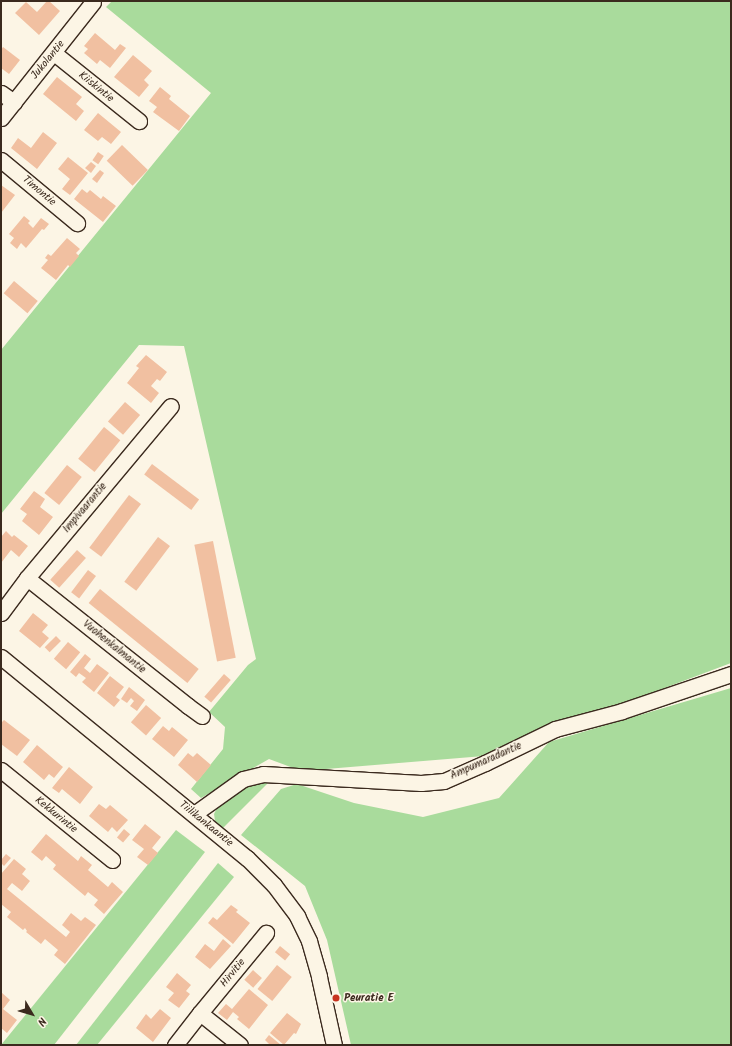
<!DOCTYPE html>
<html>
<head>
<meta charset="utf-8">
<style>
  body { margin:0 }
  #map { position:relative; width:732px; height:1046px; overflow:hidden; background:#fcf5e5; font-family:Kalam,sans-serif }
  div>[style] { position:absolute }
  .green>* { inset:0; background:#a9db9c }
  .building>* { inset:0; background:#f1c0a1; transform-origin:0 0 }
  .roads { filter:drop-shadow(1px 0 #3b2a1e) drop-shadow(-1px 0 #3b2a1e) drop-shadow(0 1px #3b2a1e) drop-shadow(0 -1px #3b2a1e) }
  .minor>* { height:15px; margin:-7.5px; padding:0 7.5px; transform-origin:7.5px; border-radius:7.5px; background:#fcf5e5 }
  .dots>* { width:11px; height:11px; translate:-50% -50%; box-sizing:border-box; border:2px solid #fcf5e5; border-radius:50% }
  span { translate:-50% -50%; white-space:nowrap; text-align:center; line-height:1.15; -webkit-text-stroke:3px #fcf5e5; paint-order:stroke }
  .street-label { font-size:11px; color:#3b2a1e }
  .poi-label { font-size:11px; color:#3b2a1e; font-weight:700 }
  .left { translate:0 -50%; text-align:left }
  .frame { position:absolute; inset:0; border:2px solid #3b2a1e; pointer-events:none }
  .north { position:absolute; left:12px; top:994px; width:40px; height:40px; -webkit-text-stroke:3px #fcf5e5; paint-order:stroke; rotate:128deg; font-size:11px; font-weight:700; line-height:16px; text-align:center; color:#3b2a1e }
  .north::after { content:''; display:block; margin:auto; width:14px; height:18px; background:#3b2a1e; clip-path:polygon(50% 0,100% 100%,50% 72%,0 100%) }
</style>
</head>
<body>
<div id="map">
  <div class="green">
    <i style="clip-path:polygon(112px 1px,731px 1px,731px 663px,484px 756px,326px 769px,296px 769px,269px 759px,201px 798px,191px 789px,223px 749px,225px 727px,209px 712px,248px 665px,256px 659px,184px 346px,139px 345px,1px 514px,1px 350px,211px 93px,106px 7px)"></i>
    <i style="clip-path:polygon(731px 688px,731px 1045px,351px 1045px,327px 940px,305px 886px,241px 835px,281px 789px,297px 784px,354px 803px,423px 817px,499px 798px,549px 742px)"></i>
    <i style="clip-path:polygon(270px 781px,223px 828px,215px 821px,214px 814px,219px 804px,247px 782px)"></i>
    <i style="clip-path:polygon(176px 830px,205px 852px,54px 1045px,1px 1045px)"></i>
    <i style="clip-path:polygon(218px 863px,234px 877px,97px 1045px,76px 1045px)"></i>
  </div>
  <div class="building">
    <i style="clip-path:polygon(47px 1px,49px 1px,60px 11px,39px 35px,15px 13px,26px 2px,37px 12px)"></i>
    <i style="clip-path:polygon(95px 33px,115px 50px,120px 44px,126px 48px,110px 68px,100px 60px,97px 64px,84px 53px,88px 49px,84px 46px)"></i>
    <i style="clip-path:polygon(3px 47px,20px 60px,9px 74px,1px 68px,1px 50px)"></i>
    <i style="clip-path:polygon(133px 55px,152px 71px,144px 80px,149px 85px,139px 97px,114px 77px)"></i>
    <i style="clip-path:polygon(57px 77px,82px 97px,76px 104px,84px 111px,76px 121px,43px 94px)"></i>
    <i style="clip-path:polygon(160px 87px,171px 96px,169px 99px,190px 116px,179px 131px,153px 112px,157px 107px,149px 101px)"></i>
    <i style="clip-path:polygon(98px 113px,121px 132px,111px 144px,102px 137px,98px 141px,84px 130px)"></i>
    <i style="clip-path:polygon(43px 132px,57px 143px,37px 169px,11px 148px,18px 138px,31px 148px)"></i>
    <i style="left:122px;top:145px;width:36px;height:22px;rotate:44deg"></i>
    <i style="left:98px;top:152px;width:7px;height:10px;rotate:34deg"></i>
    <i style="clip-path:polygon(68px 157px,88px 173px,70px 195px,62px 189px,70px 179px,58px 169px)"></i>
    <i style="clip-path:polygon(91px 162px,96px 166px,91px 173px,85px 168px)"></i>
    <i style="clip-path:polygon(100px 170px,104px 173px,97px 183px,92px 179px)"></i>
    <i style="clip-path:polygon(1px 185px,15px 195px,1px 213px)"></i>
    <i style="clip-path:polygon(82px 189px,87px 193px,90px 190px,101px 199px,103px 196px,116px 206px,103px 222px,74px 199px)"></i>
    <i style="clip-path:polygon(24px 216px,30px 221px,28px 223px,33px 228px,41px 218px,49px 224px,44px 230px,42px 229px,26px 248px,21px 243px,17px 249px,10px 243px,14px 238px,9px 234px)"></i>
    <i style="clip-path:polygon(67px 238px,80px 249px,76px 253px,79px 256px,70px 267px,68px 265px,56px 280px,41px 268px,48px 260px,45px 258px,48px 254px,51px 256px)"></i>
    <i style="left:14px;top:281px;width:31px;height:16px;rotate:40deg"></i>
    <i style="clip-path:polygon(146px 355px,167px 372px,160px 381px,157px 379px,151px 386px,159px 393px,151px 403px,127px 383px,139px 368px,136px 366px)"></i>
    <i style="left:125px;top:402px;width:20px;height:26px;rotate:41deg"></i>
    <i style="left:104px;top:427px;width:21px;height:41px;rotate:39deg"></i>
    <i style="left:152px;top:464px;width:59px;height:13px;rotate:37deg"></i>
    <i style="left:67px;top:465px;width:19px;height:36px;rotate:39deg"></i>
    <i style="clip-path:polygon(34px 491px,45px 499px,40px 507px,53px 517px,39px 535px,22px 521px,27px 514px,20px 509px)"></i>
    <i style="left:129px;top:495px;width:15px;height:66px;rotate:37deg"></i>
    <i style="clip-path:polygon(6px 531px,12px 537px,14px 535px,28px 546px,19px 557px,11px 550px,1px 563px,1px 537px)"></i>
    <i style="left:158px;top:537px;width:15px;height:56px;rotate:37deg"></i>
    <i style="left:213px;top:541px;width:119px;height:19px;rotate:79deg"></i>
    <i style="left:77px;top:550px;width:12px;height:40px;rotate:42deg"></i>
    <i style="left:88px;top:570px;width:10px;height:28px;rotate:37deg"></i>
    <i style="left:100px;top:589px;width:127px;height:18px;rotate:39deg"></i>
    <i style="clip-path:polygon(33px 613px,48px 625px,42px 632px,49px 638px,40px 648px,19px 631px)"></i>
    <i style="left:56px;top:636px;width:7px;height:16px;rotate:45deg"></i>
    <i style="left:68px;top:642px;width:16px;height:22px;rotate:40deg"></i>
    <i style="clip-path:polygon(85px 654px,91px 659px,84px 668px,90px 673px,97px 664px,109px 673px,94px 692px,82px 682px,86px 678px,79px 673px,76px 677px,70px 672px)"></i>
    <i style="left:224px;top:674px;width:9px;height:30px;rotate:41deg"></i>
    <i style="clip-path:polygon(110px 676px,124px 687px,116px 697px,120px 700px,114px 707px,97px 693px)"></i>
    <i style="clip-path:polygon(129px 687px,145px 700px,137px 711px,130px 706px,134px 701px,131px 698px,127px 703px,121px 699px)"></i>
    <i style="left:146px;top:705px;width:20px;height:23px;rotate:41deg"></i>
    <i style="clip-path:polygon(4px 720px,30px 740px,17px 756px,1px 744px,1px 723px)"></i>
    <i style="clip-path:polygon(163px 726px,169px 731px,172px 727px,188px 740px,174px 757px,152px 739px)"></i>
    <i style="clip-path:polygon(37px 745px,63px 767px,54px 778px,49px 774px,44px 780px,23px 762px)"></i>
    <i style="clip-path:polygon(188px 753px,193px 757px,197px 753px,211px 765px,197px 782px,178px 765px)"></i>
    <i style="clip-path:polygon(69px 767px,93px 787px,80px 804px,62px 789px,59px 793px,52px 788px)"></i>
    <i style="clip-path:polygon(99px 804px,106px 809px,110px 805px,128px 820px,117px 832px,112px 827px,108px 832px,89px 816px)"></i>
    <i style="clip-path:polygon(145px 824px,161px 837px,152px 848px,158px 853px,148px 865px,137px 857px,144px 849px,132px 840px)"></i>
    <i style="left:124px;top:829px;width:8px;height:11px;rotate:40deg"></i>
    <i style="clip-path:polygon(46px 834px,78px 861px,81px 856px,92px 865px,88px 870px,108px 887px,112px 882px,123px 892px,104px 914px,94px 905px,98px 900px,88px 892px,85px 896px,53px 869px,56px 865px,46px 856px,42px 861px,31px 852px)"></i>
    <i style="clip-path:polygon(6px 854px,11px 858px,4px 866px,1px 863px,1px 860px)"></i>
    <i style="clip-path:polygon(14px 859px,26px 869px,22px 874px,30px 881px,22px 891px,12px 883px,7px 889px,66px 937px,70px 932px,62px 925px,71px 913px,81px 921px,85px 917px,96px 925px,65px 964px,54px 955px,58px 950px,45px 939px,41px 944px,26px 932px,27px 931px,25px 928px,23px 930px,7px 917px,11px 912px,1px 904px,1px 874px)"></i>
    <i style="clip-path:polygon(231px 905px,238px 910px,236px 912px,250px 923px,233px 944px,208px 923px,213px 917px,217px 920px)"></i>
    <i style="clip-path:polygon(223px 939px,231px 946px,210px 969px,195px 957px,205px 944px,214px 951px)"></i>
    <i style="left:280px;top:946px;width:13px;height:8px;rotate:39deg"></i>
    <i style="left:277px;top:965px;width:19px;height:31px;rotate:39deg"></i>
    <i style="left:253px;top:970px;width:12px;height:13px;rotate:42deg"></i>
    <i style="clip-path:polygon(177px 973px,191px 985px,186px 991px,190px 994px,179px 1008px,168px 1000px,174px 993px,166px 987px)"></i>
    <i style="clip-path:polygon(249px 989px,268px 1005px,249px 1029px,237px 1019px,239px 1017px,233px 1012px,227px 1020px,218px 1013px,226px 1004px,232px 1009px)"></i>
    <i style="clip-path:polygon(1px 992px,10px 1000px,3px 1009px,17px 1020px,7px 1033px,1px 1028px)"></i>
    <i style="clip-path:polygon(160px 1009px,171px 1018px,153px 1042px,136px 1028px,146px 1014px,151px 1019px)"></i>
    <i style="clip-path:polygon(287px 1013px,301px 1024px,296px 1034px,294px 1033px,284px 1045px,270px 1033px)"></i>
    <i style="clip-path:polygon(269px 1035px,281px 1045px,270px 1045px,265px 1040px)"></i>
  </div>
  <div class="roads">
    <div class="minor">
      <i style="left:54px;top:53px;width:109px;rotate:38.7deg"></i>
      <i style="left:1px;top:93px;width:16px;rotate:35deg"></i>
      <i style="left:1px;top:118px;width:148px;rotate:-51.6deg"></i>
      <i style="left:1px;top:160px;width:99px;rotate:39.7deg"></i>
      <i style="left:27px;top:578px;width:206px;rotate:38.5deg"></i>
      <i style="left:188px;top:706px;width:17px;rotate:36deg"></i>
      <i style="left:1px;top:613px;width:44px;rotate:-53.4deg"></i>
      <i style="left:27px;top:578px;width:224px;rotate:-50.1deg"></i>
      <i style="left:1px;top:657px;width:318px;rotate:39.3deg"></i>
      <i style="left:247px;top:858px;width:38px;rotate:45deg"></i>
      <i style="left:274px;top:885px;width:39px;rotate:53deg"></i>
      <i style="left:297px;top:916px;width:28px;rotate:64deg"></i>
      <i style="left:309px;top:941px;width:37px;rotate:74deg"></i>
      <i style="left:319px;top:977px;width:70px;rotate:77.6deg"></i>
      <i style="left:1px;top:770px;width:143px;rotate:39deg"></i>
      <i style="left:194px;top:814px;width:60px;rotate:-35.5deg"></i>
      <i style="left:243px;top:779px;width:21px;rotate:-14deg"></i>
      <i style="left:263px;top:774px;width:158px;rotate:3.3deg"></i>
      <i style="left:421px;top:783px;width:23px;rotate:-5deg"></i>
      <i style="left:444px;top:781px;width:45px;rotate:-23.7deg"></i>
      <i style="left:485px;top:763px;width:78px;rotate:-25.9deg"></i>
      <i style="left:555px;top:729px;width:69px;rotate:-15deg"></i>
      <i style="left:622px;top:711px;width:115px;rotate:-18.7deg"></i>
      <i style="left:200px;top:1013px;width:104px;rotate:-50.5deg"></i>
      <i style="left:175px;top:1045px;width:41px;rotate:-52deg"></i>
      <i style="left:200px;top:1013px;width:51px;rotate:38.7deg"></i>
    </div>
  </div>
  <div class="dots">
    <i style="left:336px;top:998px;background:#c8321e"></i>
  </div>
  <div class="street-label">
    <span style="left:48px;top:60px;rotate:-51deg">Jukolantie</span>
    <span style="left:96px;top:87px;rotate:39deg">Kiiskintie</span>
    <span style="left:39px;top:191px;rotate:40deg">Timontie</span>
    <span style="left:85px;top:508px;rotate:-50deg">Impivaarantie</span>
    <span style="left:114px;top:647px;rotate:39deg">Vuohenkalmantie</span>
    <span style="left:486px;top:761px;rotate:-24deg">Ampumaradantie</span>
    <span style="left:56px;top:815px;rotate:39deg">Kekkurintie</span>
    <span style="left:206px;top:824px;rotate:39deg">Tiilikankaantie</span>
    <span style="left:233px;top:973px;rotate:-51deg">Hirvitie</span>
  </div>
  <div class="poi-label">
    <span class="left" style="left:344px;top:998px">Peuratie E</span>
  </div>
  <div class="frame"></div>
  <div class="north">N</div>
</div>
</body>
</html>
